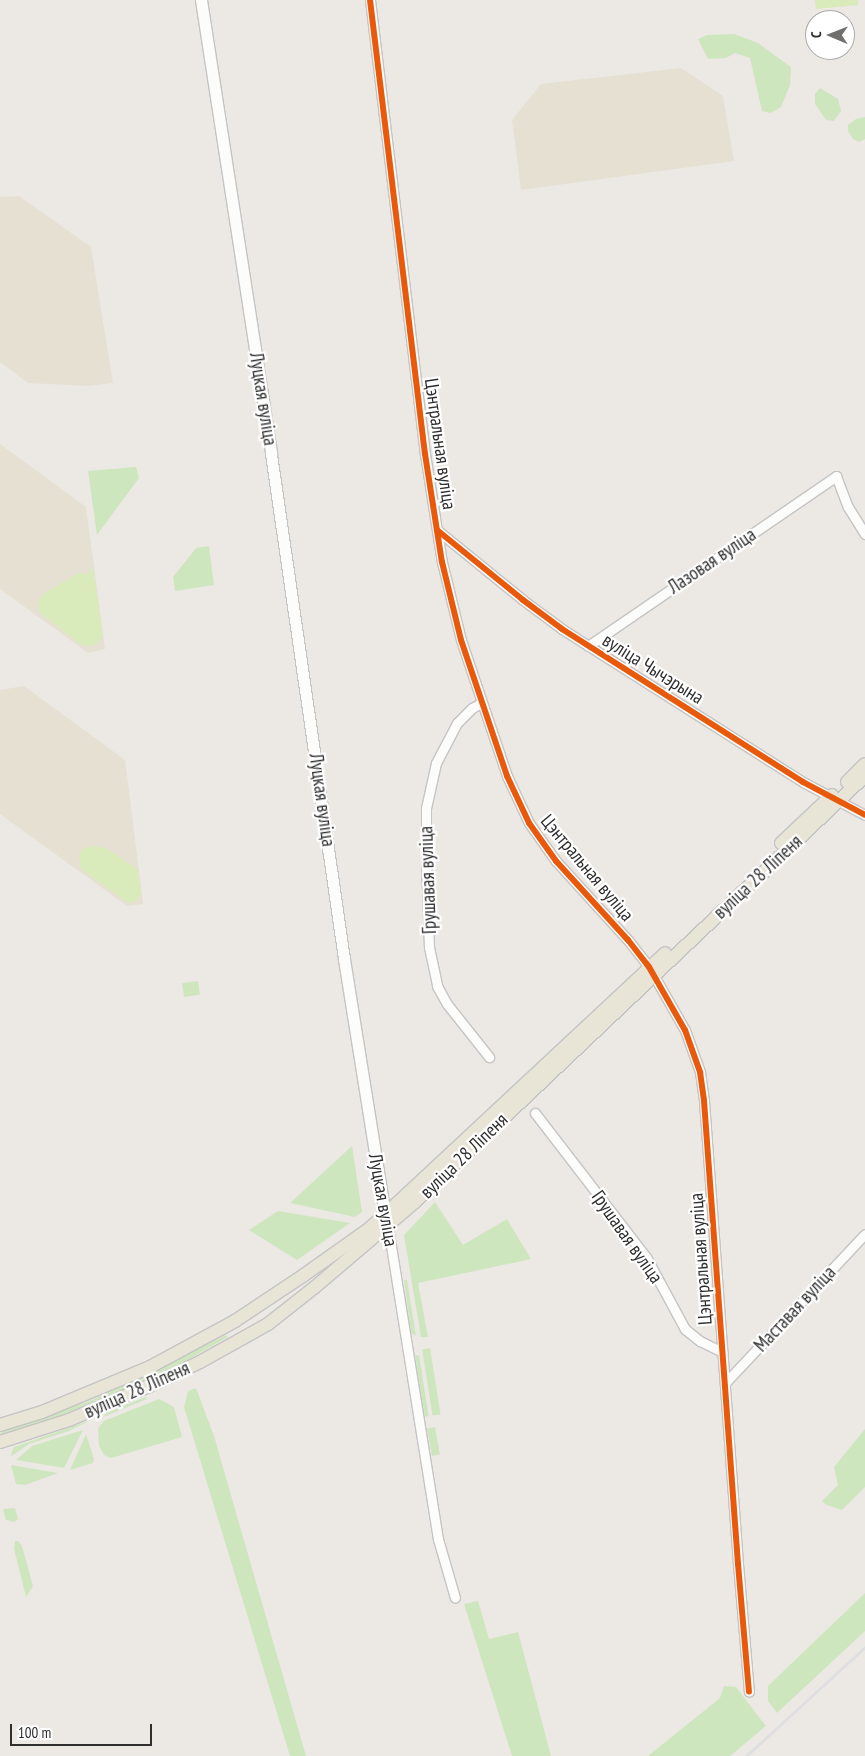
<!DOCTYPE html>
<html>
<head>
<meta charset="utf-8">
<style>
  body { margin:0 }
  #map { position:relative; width:865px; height:1756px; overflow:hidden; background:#ece8e4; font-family:"PT Sans Narrow",sans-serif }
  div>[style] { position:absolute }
  .education>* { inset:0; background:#e6e0d3 }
  .green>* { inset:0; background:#cee6be; transform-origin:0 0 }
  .pitch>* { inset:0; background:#d9eabb }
  .roads { filter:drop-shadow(1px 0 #c5c4c5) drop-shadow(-1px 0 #c5c4c5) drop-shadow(0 1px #c5c4c5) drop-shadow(0 -1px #c5c4c5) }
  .minor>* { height:9px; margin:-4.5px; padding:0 4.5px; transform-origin:4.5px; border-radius:4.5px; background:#fcfcfb }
  .secondary>* { height:11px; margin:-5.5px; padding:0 5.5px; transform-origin:5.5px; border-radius:5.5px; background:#fcfcfb }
  .primary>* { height:12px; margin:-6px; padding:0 6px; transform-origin:6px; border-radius:6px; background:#e8e4d6 }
  .rail>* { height:3px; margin:-1.5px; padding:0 1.5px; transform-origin:1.5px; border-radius:1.5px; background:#dfdfe1 }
  .cycleway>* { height:6px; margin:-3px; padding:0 3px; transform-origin:3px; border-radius:3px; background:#e8590c }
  span { translate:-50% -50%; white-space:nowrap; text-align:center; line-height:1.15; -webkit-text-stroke:4.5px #fff; paint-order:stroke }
  .street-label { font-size:19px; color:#2e2e2e }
  .north { position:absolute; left:805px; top:10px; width:50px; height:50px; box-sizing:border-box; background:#fff; border:1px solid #ababab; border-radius:50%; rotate:271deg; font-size:14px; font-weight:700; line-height:20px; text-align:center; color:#2e2e2e }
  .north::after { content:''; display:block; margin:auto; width:18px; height:22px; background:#706f6e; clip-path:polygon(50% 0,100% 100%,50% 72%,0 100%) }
  .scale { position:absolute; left:10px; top:1724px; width:142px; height:22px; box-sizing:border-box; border:2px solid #2e2e2e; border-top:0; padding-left:6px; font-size:15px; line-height:18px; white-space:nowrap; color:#2e2e2e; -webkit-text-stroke:4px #fff; paint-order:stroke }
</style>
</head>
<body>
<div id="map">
  <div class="education">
    <i style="clip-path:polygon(681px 68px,723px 96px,734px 161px,521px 190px,512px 120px,541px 84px)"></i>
    <i style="clip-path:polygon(19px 196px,91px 247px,113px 383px,88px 386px,28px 383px,0 362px,0 197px)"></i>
    <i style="clip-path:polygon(0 444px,86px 507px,105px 649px,88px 653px,0 589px)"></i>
    <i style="clip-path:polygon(24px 686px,125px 760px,143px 904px,127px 906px,0 814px,0 690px)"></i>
  </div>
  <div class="green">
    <i style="clip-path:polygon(734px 34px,758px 43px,791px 67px,790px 85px,781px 107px,771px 113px,762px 111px,750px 58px,735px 53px,726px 58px,708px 59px,698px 39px,707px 35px)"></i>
    <i style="clip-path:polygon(820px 88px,838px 99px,841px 111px,834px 121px,826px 120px,815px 104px,815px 94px)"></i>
    <i style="clip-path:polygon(865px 117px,865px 139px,859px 142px,853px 139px,848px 131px,848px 125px,856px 119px)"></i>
    <i style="clip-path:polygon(136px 467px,139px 478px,97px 535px,88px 471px)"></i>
    <i style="clip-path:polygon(209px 546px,214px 585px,175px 591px,173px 577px,196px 548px)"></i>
    <i style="left:198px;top:981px;width:14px;height:16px;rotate:82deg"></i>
    <i style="clip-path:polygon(352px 1146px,362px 1212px,355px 1217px,290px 1203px)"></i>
    <i style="clip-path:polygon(435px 1202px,463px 1245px,507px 1219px,531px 1259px,418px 1283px,428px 1337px,421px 1337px,404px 1235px)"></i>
    <i style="clip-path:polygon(278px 1211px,350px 1223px,297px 1260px,249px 1230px)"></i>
    <i style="clip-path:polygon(404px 1280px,407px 1280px,416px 1336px,411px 1333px)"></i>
    <i style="clip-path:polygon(226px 1335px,228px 1337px,157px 1377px,46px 1422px,0 1435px,1px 1432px,92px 1400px)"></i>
    <i style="left:430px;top:1348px;width:67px;height:8px;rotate:81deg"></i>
    <i style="left:419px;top:1355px;width:62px;height:4px;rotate:81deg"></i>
    <i style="clip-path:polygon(196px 1388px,214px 1436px,306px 1756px,290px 1756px,184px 1407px,188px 1391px)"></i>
    <i style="clip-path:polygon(146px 1397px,147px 1399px,103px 1417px,107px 1412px)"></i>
    <i style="clip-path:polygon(159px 1399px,174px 1407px,182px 1437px,111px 1458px,104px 1455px,99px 1446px,98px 1428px,104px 1421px)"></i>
    <i style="clip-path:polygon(91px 1420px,69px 1431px,29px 1444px,10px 1457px,14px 1447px)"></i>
    <i style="left:435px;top:1427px;width:28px;height:8px;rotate:80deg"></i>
    <i style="clip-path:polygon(865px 1429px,865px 1487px,842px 1510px,827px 1505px,822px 1501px,838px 1485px,834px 1467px)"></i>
    <i style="clip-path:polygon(83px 1430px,64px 1468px,16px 1460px,32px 1446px)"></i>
    <i style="clip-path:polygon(86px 1434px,94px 1459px,93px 1463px,70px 1470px)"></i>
    <i style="clip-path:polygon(11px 1465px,58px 1473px,25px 1485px,16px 1484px)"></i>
    <i style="clip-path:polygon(15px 1508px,18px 1519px,14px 1522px,6px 1520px,3px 1509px)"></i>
    <i style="clip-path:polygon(15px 1541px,18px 1541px,22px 1546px,33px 1586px,26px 1597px,14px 1549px)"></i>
    <i style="clip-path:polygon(865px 1593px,865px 1631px,777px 1713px,768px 1701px,768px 1686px)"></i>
    <i style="clip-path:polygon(478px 1601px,489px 1639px,518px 1632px,551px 1756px,512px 1756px,464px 1604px)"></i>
    <i style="clip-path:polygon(724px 1686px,736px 1687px,766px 1726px,730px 1756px,648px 1756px,720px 1698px)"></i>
  </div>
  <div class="pitch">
    <i style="clip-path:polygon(815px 0,858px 0,858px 5px,816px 9px)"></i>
    <i style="clip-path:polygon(93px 569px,103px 636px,96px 644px,86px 646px,80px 644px,40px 613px,38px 603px,43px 594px,79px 573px,90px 574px,89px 570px)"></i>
    <i style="clip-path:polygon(90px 846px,106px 848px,138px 870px,141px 895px,137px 900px,131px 903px,125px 901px,81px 869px,79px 855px,82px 849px)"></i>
  </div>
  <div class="roads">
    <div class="minor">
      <i style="left:370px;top:0;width:457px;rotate:83.1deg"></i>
      <i style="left:425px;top:454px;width:109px;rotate:81.1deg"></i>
      <i style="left:442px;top:562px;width:80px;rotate:76.3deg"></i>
      <i style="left:461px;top:640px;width:144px;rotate:71.3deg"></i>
      <i style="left:507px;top:776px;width:52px;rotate:64.9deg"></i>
      <i style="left:529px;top:823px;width:47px;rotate:54.6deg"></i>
      <i style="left:556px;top:861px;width:107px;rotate:47.7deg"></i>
      <i style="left:628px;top:940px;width:34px;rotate:52deg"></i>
      <i style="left:649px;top:967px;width:73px;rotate:60.3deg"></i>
      <i style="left:685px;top:1030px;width:45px;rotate:70.3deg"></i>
      <i style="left:700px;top:1072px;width:29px;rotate:82deg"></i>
      <i style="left:704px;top:1101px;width:464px;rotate:85.8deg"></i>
      <i style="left:738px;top:1564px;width:128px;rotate:85.1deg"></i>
      <i style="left:437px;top:530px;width:111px;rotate:39.1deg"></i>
      <i style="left:523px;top:600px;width:49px;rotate:36.6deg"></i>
      <i style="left:562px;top:629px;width:285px;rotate:32.4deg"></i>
      <i style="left:803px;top:782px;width:70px;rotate:28deg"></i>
      <i style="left:588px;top:646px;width:301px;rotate:-34.4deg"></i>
      <i style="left:836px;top:476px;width:33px;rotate:69deg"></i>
      <i style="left:848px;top:507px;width:32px;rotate:58deg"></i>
      <i style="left:481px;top:703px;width:10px;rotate:151deg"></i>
      <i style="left:472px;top:708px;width:21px;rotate:135deg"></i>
      <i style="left:457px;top:723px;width:45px;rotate:117.7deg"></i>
      <i style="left:436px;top:763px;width:46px;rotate:102.5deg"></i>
      <i style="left:426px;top:808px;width:54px;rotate:90deg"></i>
      <i style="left:426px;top:862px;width:85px;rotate:88deg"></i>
      <i style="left:429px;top:947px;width:40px;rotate:78deg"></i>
      <i style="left:437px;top:986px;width:21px;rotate:61deg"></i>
      <i style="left:447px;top:1004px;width:68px;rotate:51.6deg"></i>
      <i style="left:535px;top:1113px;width:182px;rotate:52.4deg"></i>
      <i style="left:646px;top:1257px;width:82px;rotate:61.6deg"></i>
      <i style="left:685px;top:1329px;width:19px;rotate:39deg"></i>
      <i style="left:700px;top:1341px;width:25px;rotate:26deg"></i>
      <i style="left:388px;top:1227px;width:316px;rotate:80.9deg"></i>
      <i style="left:438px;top:1539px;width:61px;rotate:73.9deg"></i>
      <i style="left:725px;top:1383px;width:204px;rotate:-46.8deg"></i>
    </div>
    <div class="secondary">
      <i style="left:201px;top:0;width:459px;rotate:81.2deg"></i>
      <i style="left:271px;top:454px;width:510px;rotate:81.77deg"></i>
      <i style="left:344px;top:959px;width:266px;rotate:80.9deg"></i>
    </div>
    <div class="primary">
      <i style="left:847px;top:782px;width:25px;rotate:-45deg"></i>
      <i style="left:781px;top:843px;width:70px;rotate:-43.3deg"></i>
      <i style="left:0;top:1425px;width:44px;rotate:-17.2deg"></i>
      <i style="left:42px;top:1412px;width:117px;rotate:-22.6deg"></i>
      <i style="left:150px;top:1367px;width:97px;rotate:-28.4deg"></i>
      <i style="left:235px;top:1321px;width:83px;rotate:-33.7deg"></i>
      <i style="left:304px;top:1275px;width:80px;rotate:-35.3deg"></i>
      <i style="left:369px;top:1229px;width:52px;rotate:-42.6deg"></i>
      <i style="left:407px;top:1194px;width:353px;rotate:-43deg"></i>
      <i style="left:0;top:1442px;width:72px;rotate:-17.7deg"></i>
      <i style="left:69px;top:1420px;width:95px;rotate:-23deg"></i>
      <i style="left:156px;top:1383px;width:49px;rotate:-25.5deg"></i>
      <i style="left:200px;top:1362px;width:78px;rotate:-29.2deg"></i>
      <i style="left:268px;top:1324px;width:60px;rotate:-38.2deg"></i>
      <i style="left:315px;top:1287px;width:131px;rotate:-40.4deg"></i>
      <i style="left:415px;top:1202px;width:620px;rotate:-43.43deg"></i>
    </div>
  </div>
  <div class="rail">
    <i style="left:746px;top:1756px;width:161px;rotate:-42.5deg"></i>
  </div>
  <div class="cycleway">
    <i style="left:370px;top:0;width:457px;rotate:83.1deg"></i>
    <i style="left:425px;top:454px;width:109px;rotate:81.1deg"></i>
    <i style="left:442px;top:562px;width:80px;rotate:76.3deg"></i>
    <i style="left:461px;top:640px;width:144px;rotate:71.3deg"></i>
    <i style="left:507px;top:776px;width:52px;rotate:64.9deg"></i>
    <i style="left:529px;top:823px;width:47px;rotate:54.6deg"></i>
    <i style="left:556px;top:861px;width:107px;rotate:47.7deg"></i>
    <i style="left:628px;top:940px;width:34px;rotate:52deg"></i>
    <i style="left:649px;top:967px;width:73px;rotate:60.3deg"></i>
    <i style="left:685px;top:1030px;width:45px;rotate:70.3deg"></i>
    <i style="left:700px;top:1072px;width:29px;rotate:82deg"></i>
    <i style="left:704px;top:1101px;width:464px;rotate:85.8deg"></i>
    <i style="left:738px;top:1564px;width:128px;rotate:85.1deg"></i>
    <i style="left:437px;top:530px;width:111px;rotate:39.1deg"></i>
    <i style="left:523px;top:600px;width:49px;rotate:36.6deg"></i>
    <i style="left:562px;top:629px;width:285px;rotate:32.4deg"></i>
    <i style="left:803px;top:782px;width:70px;rotate:28deg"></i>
  </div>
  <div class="street-label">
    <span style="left:263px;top:399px;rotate:81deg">Луцкая вуліца</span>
    <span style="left:440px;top:444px;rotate:82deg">Цэнтральная вуліца</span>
    <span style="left:712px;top:561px;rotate:-34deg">Лазовая вуліца</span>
    <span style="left:653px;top:669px;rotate:32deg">вуліца Чычэрына</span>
    <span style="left:322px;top:800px;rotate:82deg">Луцкая вуліца</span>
    <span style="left:587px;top:868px;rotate:50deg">Цэнтральная вуліца</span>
    <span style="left:758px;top:877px;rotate:-43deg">вуліца 28 Ліпеня</span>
    <span style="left:428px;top:880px;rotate:-92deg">Грушавая вуліца</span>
    <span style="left:464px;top:1156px;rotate:-44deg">вуліца 28 Ліпеня</span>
    <span style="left:383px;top:1200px;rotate:80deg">Луцкая вуліца</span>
    <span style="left:627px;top:1237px;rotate:55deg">Грушавая вуліца</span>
    <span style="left:701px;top:1259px;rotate:-94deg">Цэнтральная вуліца</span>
    <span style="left:795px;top:1309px;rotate:-47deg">Маставая вуліца</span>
    <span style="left:137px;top:1390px;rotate:-24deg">вуліца 28 Ліпеня</span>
  </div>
  <div class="north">С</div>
  <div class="scale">100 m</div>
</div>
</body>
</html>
